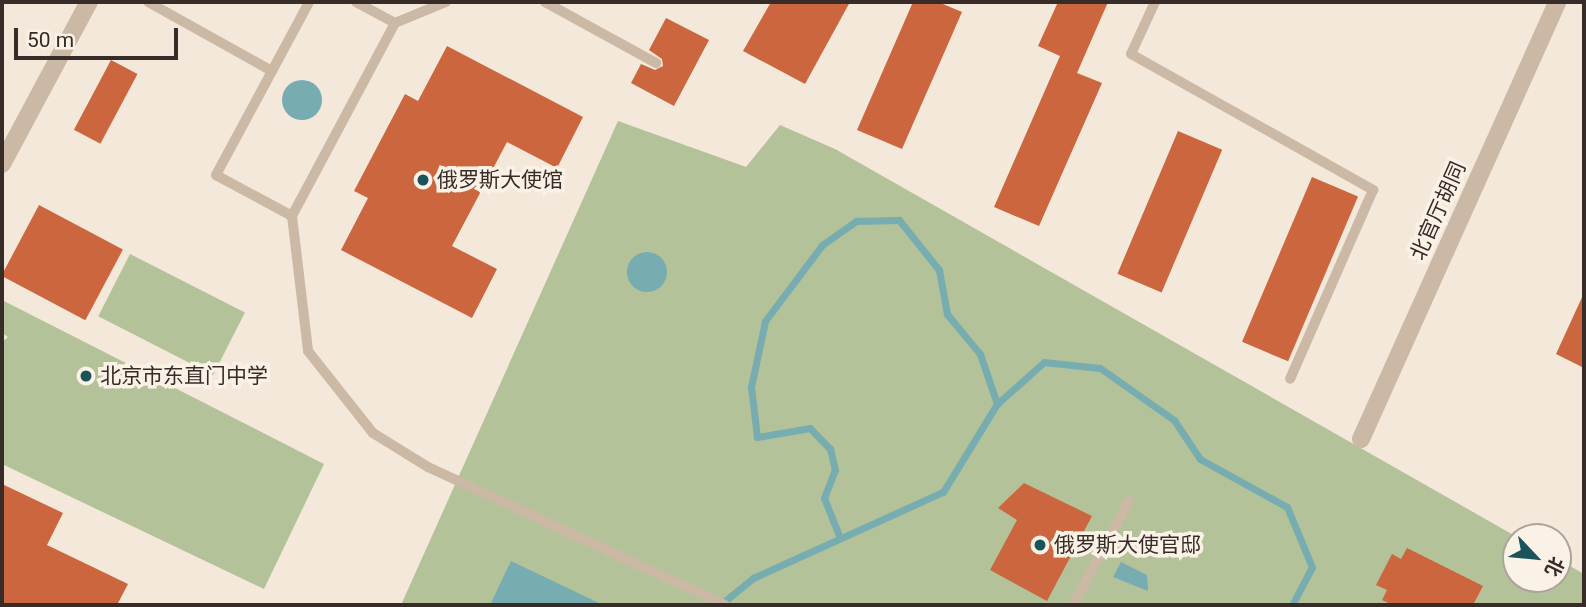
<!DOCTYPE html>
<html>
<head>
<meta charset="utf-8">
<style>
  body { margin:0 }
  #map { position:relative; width:1586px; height:607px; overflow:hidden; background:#f3e8da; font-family:Roboto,"Noto Sans SC",sans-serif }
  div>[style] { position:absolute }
  .green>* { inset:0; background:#b3c299; transform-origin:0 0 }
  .water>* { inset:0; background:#77acb1 }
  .round { border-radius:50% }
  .stream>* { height:7px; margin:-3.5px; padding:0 3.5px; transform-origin:3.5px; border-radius:3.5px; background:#77acb1 }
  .building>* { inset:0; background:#cc663f; transform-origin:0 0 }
  .service>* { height:10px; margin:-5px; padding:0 5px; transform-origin:5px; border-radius:5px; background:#cbb8a5 }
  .minor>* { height:18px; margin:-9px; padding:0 9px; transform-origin:9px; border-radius:9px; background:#cbb8a5 }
  .tertiary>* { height:18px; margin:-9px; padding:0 9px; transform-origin:9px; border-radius:9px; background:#cbb8a5 }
  .dots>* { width:19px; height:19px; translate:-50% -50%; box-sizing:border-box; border:4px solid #faf2e6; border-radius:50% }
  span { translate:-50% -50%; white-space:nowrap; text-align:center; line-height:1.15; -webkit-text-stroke:7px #faf2e6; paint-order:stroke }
  .poi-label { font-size:21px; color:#372c27 }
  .left { translate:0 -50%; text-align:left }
  .street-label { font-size:21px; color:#372c27 }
  .frame { position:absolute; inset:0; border:4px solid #372c27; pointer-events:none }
  .north { position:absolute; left:1502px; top:523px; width:70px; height:70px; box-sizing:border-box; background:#faf2e6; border:2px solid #aca39a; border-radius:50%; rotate:116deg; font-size:19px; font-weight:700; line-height:28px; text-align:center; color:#372c27 }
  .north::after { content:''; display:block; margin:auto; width:24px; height:32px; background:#1a535a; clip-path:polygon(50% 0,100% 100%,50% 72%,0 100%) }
  .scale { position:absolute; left:14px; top:28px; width:164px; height:32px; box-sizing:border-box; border:4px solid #372c27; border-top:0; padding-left:9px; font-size:21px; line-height:24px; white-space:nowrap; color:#372c27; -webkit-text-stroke:5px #faf2e6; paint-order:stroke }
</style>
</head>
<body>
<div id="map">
  <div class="green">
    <i style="clip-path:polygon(618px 121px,746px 167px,780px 125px,835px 149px,1517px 537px,1516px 579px,1558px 579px,1558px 559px,1584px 574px,1584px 605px,401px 605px)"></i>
    <i style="left:130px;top:254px;width:129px;height:70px;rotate:27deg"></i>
    <i style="clip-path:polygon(2px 300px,324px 464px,264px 589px,2px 464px,2px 342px,8px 337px,2px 333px)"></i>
  </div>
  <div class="water">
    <i class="round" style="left:282px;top:80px;width:40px;height:40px"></i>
    <i class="round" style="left:627px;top:252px;width:40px;height:40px"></i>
    <i style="clip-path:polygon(511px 561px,603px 605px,490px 605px)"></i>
    <i style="clip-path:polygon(1121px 562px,1147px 575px,1148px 591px,1113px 577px)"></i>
  </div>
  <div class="stream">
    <i style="left:840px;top:538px;width:43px;rotate:-111.8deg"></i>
    <i style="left:824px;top:498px;width:30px;rotate:-69deg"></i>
    <i style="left:835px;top:470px;width:22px;rotate:-103deg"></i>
    <i style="left:830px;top:449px;width:29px;rotate:-134deg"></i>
    <i style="left:810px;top:428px;width:54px;rotate:170.4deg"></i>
    <i style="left:757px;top:437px;width:50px;rotate:-96.8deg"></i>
    <i style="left:751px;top:387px;width:67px;rotate:-78deg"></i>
    <i style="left:765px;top:321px;width:95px;rotate:-53.1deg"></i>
    <i style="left:822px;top:245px;width:42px;rotate:-35.2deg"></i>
    <i style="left:856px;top:221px;width:43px;rotate:-1.3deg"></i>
    <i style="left:899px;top:220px;width:64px;rotate:51.3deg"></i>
    <i style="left:939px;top:270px;width:45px;rotate:79.7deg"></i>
    <i style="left:947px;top:314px;width:52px;rotate:50.5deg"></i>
    <i style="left:980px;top:354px;width:53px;rotate:71.2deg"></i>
    <i style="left:720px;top:605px;width:43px;rotate:-39.3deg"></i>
    <i style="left:753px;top:578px;width:209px;rotate:-24.4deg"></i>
    <i style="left:943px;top:492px;width:103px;rotate:-58.5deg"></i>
    <i style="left:997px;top:404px;width:63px;rotate:-41.8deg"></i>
    <i style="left:1044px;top:362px;width:56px;rotate:6.1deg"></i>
    <i style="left:1100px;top:368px;width:90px;rotate:35.1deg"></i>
    <i style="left:1174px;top:420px;width:47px;rotate:56.3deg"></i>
    <i style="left:1200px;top:459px;width:99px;rotate:28.9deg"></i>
    <i style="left:1287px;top:507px;width:65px;rotate:67.4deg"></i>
    <i style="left:1312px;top:567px;width:43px;rotate:117.8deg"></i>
  </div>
  <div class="building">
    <i style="clip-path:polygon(771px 2px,850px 2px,805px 84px,743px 51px)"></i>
    <i style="clip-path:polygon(913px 2px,938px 2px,962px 12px,902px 149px,857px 130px)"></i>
    <i style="clip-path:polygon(1058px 2px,1108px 2px,1077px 73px,1102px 83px,1039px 226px,994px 207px,1060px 56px,1038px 46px)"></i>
    <i style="clip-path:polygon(666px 18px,709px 40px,674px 106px,631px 83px,641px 64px,655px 70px,663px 66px,662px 59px,649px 50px)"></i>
    <i style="clip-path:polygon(447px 46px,583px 117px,557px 168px,507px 142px,452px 246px,497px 269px,472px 318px,341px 250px,368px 198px,354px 191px,405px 94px,418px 101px)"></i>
    <i style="left:111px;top:60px;width:30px;height:79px;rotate:28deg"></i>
    <i style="left:1178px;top:131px;width:48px;height:155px;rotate:23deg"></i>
    <i style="left:1312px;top:177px;width:50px;height:179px;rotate:23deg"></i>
    <i style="left:39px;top:205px;width:95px;height:80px;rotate:28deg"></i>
    <i style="clip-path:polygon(1584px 293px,1584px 368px,1556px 354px)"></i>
    <i style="clip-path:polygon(1024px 483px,1092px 516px,1047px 601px,990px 570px,1017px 520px,998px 508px)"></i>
    <i style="clip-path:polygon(2px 484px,63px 513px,47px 545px,128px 584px,117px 605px,2px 605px)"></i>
    <i style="clip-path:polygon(1407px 548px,1483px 586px,1473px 605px,1393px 605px,1382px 600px,1387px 590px,1376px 585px,1392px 554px,1401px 559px)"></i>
  </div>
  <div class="service">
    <i style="left:148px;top:2px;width:142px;rotate:29.1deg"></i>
    <i style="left:356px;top:2px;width:44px;rotate:28.3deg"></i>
    <i style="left:446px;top:2px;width:55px;rotate:157.6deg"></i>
    <i style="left:395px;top:23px;width:219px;rotate:118.1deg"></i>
    <i style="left:292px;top:216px;width:136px;rotate:83.2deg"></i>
    <i style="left:308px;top:351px;width:105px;rotate:51.6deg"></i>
    <i style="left:373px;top:433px;width:65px;rotate:31.7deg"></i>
    <i style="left:428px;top:467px;width:327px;rotate:24.9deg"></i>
    <i style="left:545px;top:2px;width:127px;rotate:28.8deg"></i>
    <i style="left:1155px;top:2px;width:57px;rotate:114.8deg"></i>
    <i style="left:1131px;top:54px;width:278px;rotate:29.3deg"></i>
    <i style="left:1373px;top:190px;width:206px;rotate:113.7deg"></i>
    <i style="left:292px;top:216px;width:86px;rotate:-151.7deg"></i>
    <i style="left:216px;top:175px;width:196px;rotate:-61.7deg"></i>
    <i style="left:1073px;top:605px;width:118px;rotate:-61.7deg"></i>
  </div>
  <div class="minor">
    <i style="left:1361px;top:439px;width:479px;rotate:-65.8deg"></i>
  </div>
  <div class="tertiary">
    <i style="left:2px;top:164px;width:184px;rotate:-61.8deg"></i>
  </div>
  <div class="dots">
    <i style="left:423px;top:180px;background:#1a535a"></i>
    <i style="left:86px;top:376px;background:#1a535a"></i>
    <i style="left:1040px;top:545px;background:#1a535a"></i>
  </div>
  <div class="poi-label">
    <span class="left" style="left:437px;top:180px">俄罗斯大使馆</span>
    <span class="left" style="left:100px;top:376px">北京市东直门中学</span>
    <span class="left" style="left:1054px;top:545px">俄罗斯大使官邸</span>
  </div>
  <div class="street-label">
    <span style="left:1438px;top:211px;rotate:-66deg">北官厅胡同</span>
  </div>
  <div class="frame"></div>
  <div class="north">北</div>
  <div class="scale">50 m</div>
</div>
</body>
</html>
